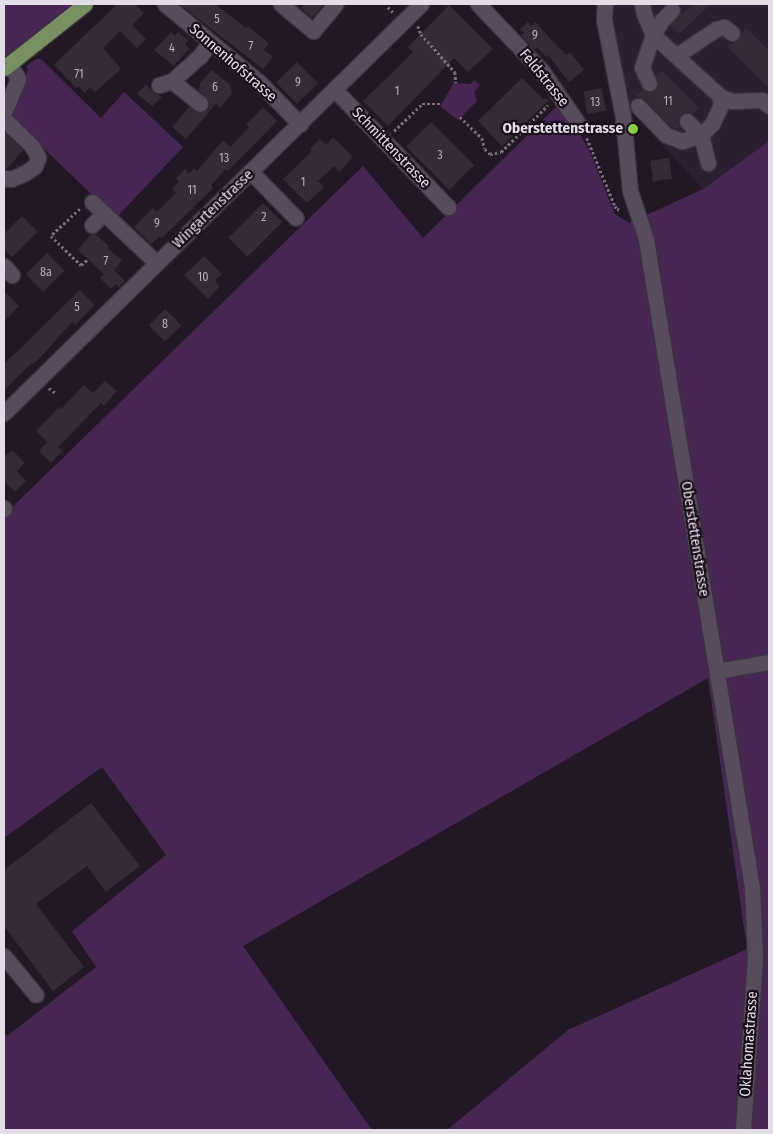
<!DOCTYPE html>
<html>
<head>
<meta charset="utf-8">
<style>
  body { margin:0 }
  #map { position:relative; width:773px; height:1134px; overflow:hidden; background:#211725; font-family:"Fira Sans Condensed",sans-serif }
  div>[style] { position:absolute }
  .built>* { inset:0; background:#2c1f31 }
  .green>* { inset:0; background:#472653 }
  .building>* { inset:0; background:#342a38; transform-origin:0 0 }
  .path>* { height:2.5px; margin-top:-1.25px; transform-origin:0; background:repeating-linear-gradient(90deg,#78707c 0 2.5px,transparent 0 5px) }
  .roads { filter:drop-shadow(1px 0 #3b343e) drop-shadow(-1px 0 #3b343e) drop-shadow(0 1px #3b343e) drop-shadow(0 -1px #3b343e) }
  .minor>* { height:15px; margin:-7.5px; padding:0 7.5px; transform-origin:7.5px; border-radius:7.5px; background:#574c5c }
  .major>* { height:15px; margin:-7.5px; padding:0 7.5px; transform-origin:7.5px; border-radius:7.5px; background:#779061 }
  .dots>* { width:14px; height:14px; translate:-50% -50%; box-sizing:border-box; border:2px solid #180e1b; border-radius:50% }
  span { translate:-50% -50%; white-space:nowrap; text-align:center; line-height:1.15; -webkit-text-stroke:4.5px #180e1b; paint-order:stroke }
  .number-label { font-size:12px; color:#b8b0bb }
  .number-label span { -webkit-text-stroke-width:0 }
  .street-label { font-size:15px; color:#e4dde7 }
  .poi-label { font-size:15px; color:#e4dde7; font-weight:700 }
  .right { translate:-100% -50%; text-align:right }
  .frame { position:absolute; inset:0; border:5px solid #e4dde7; pointer-events:none }
</style>
</head>
<body>
<div id="map">
  <div class="built">
    <i style="clip-path:polygon(609px 4px,769px 4px,769px 141px,703px 189px,630px 110px)"></i>
  </div>
  <div class="green">
    <i style="clip-path:polygon(4px 4px,72px 4px,4px 58px)"></i>
    <i style="clip-path:polygon(36px 59px,41px 59px,101px 118px,124px 92px,183px 147px,116px 218px,8px 114px,28px 70px,26px 66px)"></i>
    <i style="clip-path:polygon(475px 80px,480px 85px,474px 92px,477px 101px,458px 120px,440px 106px,454px 83px,470px 84px)"></i>
    <i style="clip-path:polygon(561px 102px,589px 150px,615px 214px,629px 223px,703px 189px,769px 141px,769px 1130px,447px 1130px,568px 1030px,747px 949px,708px 678px,243px 946px,372px 1130px,4px 1130px,4px 1033px,7px 1036px,96px 967px,72px 931px,166px 855px,102px 767px,4px 838px,4px 515px,363px 166px,423px 238px)"></i>
  </div>
  <div class="building">
    <i style="clip-path:polygon(117px 4px,135px 4px,144px 13px,132px 25px,146px 39px,137px 48px,120px 31px,103px 48px,121px 69px,95px 92px,90px 87px,85px 93px,78px 86px,76px 88px,54px 65px)"></i>
    <i style="clip-path:polygon(179px 4px,215px 4px,246px 28px,248px 26px,269px 43px,264px 50px,273px 57px,263px 69px)"></i>
    <i style="clip-path:polygon(304px 4px,324px 4px,312px 18px,301px 8px)"></i>
    <i style="clip-path:polygon(693px 4px,711px 4px,679px 34px,670px 25px)"></i>
    <i style="clip-path:polygon(449px 5px,493px 49px,468px 72px,454px 58px,388px 126px,363px 101px,413px 52px,408px 47px)"></i>
    <i style="clip-path:polygon(528px 22px,531px 26px,535px 22px,566px 55px,570px 52px,584px 70px,569px 82px,548px 55px,546px 57px,538px 47px,535px 50px,521px 35px,524px 33px,520px 29px)"></i>
    <i style="clip-path:polygon(746px 28px,769px 51px,769px 88px,727px 46px,739px 39px)"></i>
    <i style="clip-path:polygon(171px 32px,175px 36px,178px 32px,188px 40px,185px 44px,189px 48px,174px 66px,154px 50px)"></i>
    <i style="left:297px;top:62px;width:30px;height:29px;rotate:46deg"></i>
    <i style="clip-path:polygon(212px 70px,230px 85px,232px 94px,220px 108px,216px 104px,186px 139px,172px 127px,189px 107px,199px 113px,208px 110px,209px 101px,199px 91px,200px 83px)"></i>
    <i style="clip-path:polygon(662px 71px,699px 108px,693px 114px,689px 112px,681px 114px,678px 119px,680px 127px,678px 129px,671px 127px,645px 99px,636px 96px,643px 90px,648px 92px,656px 89px,658px 84px,656px 76px)"></i>
    <i style="clip-path:polygon(522px 78px,543px 99px,550px 99px,502px 146px,478px 121px)"></i>
    <i style="clip-path:polygon(146px 84px,153px 92px,162px 97px,152px 106px,137px 94px)"></i>
    <i style="left:602px;top:88px;width:23px;height:19px;rotate:80deg"></i>
    <i style="clip-path:polygon(263px 107px,277px 121px,228px 171px,226px 169px,211px 185px,213px 188px,162px 238px,160px 236px,151px 244px,134px 227px,153px 208px,157px 212px,176px 193px,172px 189px,179px 182px,176px 178px,185px 169px,189px 174px,194px 168px,197px 171px,223px 140px,230px 147px,249px 127px,246px 125px)"></i>
    <i style="left:431px;top:122px;width:61px;height:35px;rotate:45deg"></i>
    <i style="clip-path:polygon(4px 132px,23px 150px,7px 169px,4px 169px)"></i>
    <i style="clip-path:polygon(333px 137px,353px 157px,339px 172px,334px 166px,318px 181px,324px 187px,307px 203px,283px 179px,312px 151px,310px 149px,320px 139px,326px 145px)"></i>
    <i style="left:669px;top:158px;width:21px;height:19px;rotate:82deg"></i>
    <i style="left:263px;top:203px;width:27px;height:49px;rotate:45deg"></i>
    <i style="clip-path:polygon(22px 216px,38px 232px,12px 257px,4px 249px,4px 234px)"></i>
    <i style="clip-path:polygon(91px 234px,95px 234px,109px 246px,107px 248px,122px 260px,114px 270px,125px 281px,119px 287px,116px 284px,111px 289px,100px 278px,104px 274px,78px 250px)"></i>
    <i style="left:47px;top:253px;width:25px;height:30px;rotate:45deg"></i>
    <i style="clip-path:polygon(204px 256px,222px 274px,215px 281px,220px 286px,208px 299px,184px 275px)"></i>
    <i style="clip-path:polygon(80px 290px,95px 305px,75px 325px,72px 322px,39px 359px,33px 364px,32px 363px,4px 390px,4px 364px)"></i>
    <i style="clip-path:polygon(4px 291px,19px 306px,4px 322px)"></i>
    <i style="left:165px;top:309px;width:23px;height:23px;rotate:45deg"></i>
    <i style="clip-path:polygon(105px 381px,117px 391px,104px 406px,101px 403px,58px 447px,62px 451px,51px 463px,39px 451px,47px 442px,36px 431px,59px 407px,61px 409px,84px 385px,93px 393px)"></i>
    <i style="clip-path:polygon(12px 450px,25px 463px,17px 471px,26px 481px,15px 492px,4px 481px,4px 457px)"></i>
    <i style="clip-path:polygon(91px 803px,140px 866px,106px 892px,87px 866px,36px 904px,84px 967px,53px 991px,4px 926px,4px 870px)"></i>
  </div>
  <div class="path">
    <i style="left:388px;top:7px;width:7px;rotate:45deg"></i>
    <i style="left:418px;top:26px;width:9px;rotate:69deg"></i>
    <i style="left:421px;top:34px;width:51px;rotate:48.2deg"></i>
    <i style="left:455px;top:72px;width:11px;rotate:85deg"></i>
    <i style="left:460px;top:117px;width:30px;rotate:44deg"></i>
    <i style="left:482px;top:138px;width:11px;rotate:75deg"></i>
    <i style="left:485px;top:149px;width:7px;rotate:45deg"></i>
    <i style="left:490px;top:154px;width:11px;rotate:-10deg"></i>
    <i style="left:501px;top:152px;width:66px;rotate:-45deg"></i>
    <i style="left:394px;top:131px;width:39px;rotate:-44deg"></i>
    <i style="left:422px;top:104px;width:19px"></i>
    <i style="left:587px;top:138px;width:74px;rotate:67.6deg"></i>
    <i style="left:615px;top:206px;width:4px;rotate:56deg"></i>
    <i style="left:617px;top:209px;width:5px;rotate:11deg"></i>
    <i style="left:80px;top:209px;width:40px;rotate:137deg"></i>
    <i style="left:51px;top:236px;width:42px;rotate:44deg"></i>
    <i style="left:81px;top:265px;width:8px;rotate:-40deg"></i>
    <i style="left:49px;top:388px;width:10px;rotate:37deg"></i>
  </div>
  <div class="roads">
    <div class="minor">
      <i style="left:165px;top:4px;width:122px;rotate:39.7deg"></i>
      <i style="left:259px;top:82px;width:59px;rotate:45.7deg"></i>
      <i style="left:281px;top:4px;width:42px;rotate:40.2deg"></i>
      <i style="left:313px;top:31px;width:35px;rotate:-50deg"></i>
      <i style="left:478px;top:4px;width:93px;rotate:46.3deg"></i>
      <i style="left:542px;top:71px;width:67px;rotate:55.4deg"></i>
      <i style="left:605px;top:4px;width:16px;rotate:94deg"></i>
      <i style="left:604px;top:20px;width:99px;rotate:78.9deg"></i>
      <i style="left:623px;top:117px;width:74px;rotate:84.6deg"></i>
      <i style="left:630px;top:191px;width:51px;rotate:71.6deg"></i>
      <i style="left:646px;top:239px;width:20px;rotate:81deg"></i>
      <i style="left:649px;top:259px;width:636px;rotate:80.69deg"></i>
      <i style="left:752px;top:887px;width:71px;rotate:87.6deg"></i>
      <i style="left:755px;top:958px;width:172px;rotate:94deg"></i>
      <i style="left:677px;top:55px;width:47px;rotate:-33.7deg"></i>
      <i style="left:716px;top:29px;width:8px;rotate:-14deg"></i>
      <i style="left:724px;top:27px;width:10px;rotate:37deg"></i>
      <i style="left:172px;top:81px;width:36px;rotate:39deg"></i>
      <i style="left:649px;top:83px;width:17px;rotate:-114deg"></i>
      <i style="left:642px;top:67px;width:34px;rotate:-71deg"></i>
      <i style="left:653px;top:35px;width:17px;rotate:-59deg"></i>
      <i style="left:662px;top:20px;width:14px;rotate:-45deg"></i>
      <i style="left:159px;top:85px;width:14px;rotate:-17deg"></i>
      <i style="left:172px;top:81px;width:38px;rotate:-42deg"></i>
      <i style="left:200px;top:56px;width:17px;rotate:-54deg"></i>
      <i style="left:335px;top:90px;width:163px;rotate:46deg"></i>
      <i style="left:721px;top:97px;width:12px;rotate:20deg"></i>
      <i style="left:732px;top:101px;width:30px;rotate:-2deg"></i>
      <i style="left:762px;top:100px;width:9px;rotate:41deg"></i>
      <i style="left:638px;top:106px;width:40px;rotate:46deg"></i>
      <i style="left:666px;top:135px;width:17px;rotate:21deg"></i>
      <i style="left:682px;top:141px;width:20px;rotate:-18deg"></i>
      <i style="left:701px;top:135px;width:16px;rotate:-45deg"></i>
      <i style="left:712px;top:124px;width:19px;rotate:-65deg"></i>
      <i style="left:720px;top:107px;width:10px;rotate:-84deg"></i>
      <i style="left:721px;top:97px;width:92px;rotate:-137.6deg"></i>
      <i style="left:653px;top:35px;width:23px;rotate:-113deg"></i>
      <i style="left:644px;top:14px;width:10px;rotate:-101deg"></i>
      <i style="left:4px;top:112px;width:36px;rotate:-67deg"></i>
      <i style="left:18px;top:79px;width:17px;rotate:-118deg"></i>
      <i style="left:4px;top:119px;width:39px;rotate:44deg"></i>
      <i style="left:32px;top:146px;width:13px;rotate:61deg"></i>
      <i style="left:38px;top:157px;width:9px;rotate:108deg"></i>
      <i style="left:35px;top:166px;width:12px;rotate:145deg"></i>
      <i style="left:25px;top:173px;width:15px;rotate:157deg"></i>
      <i style="left:11px;top:179px;width:7px;rotate:-172deg"></i>
      <i style="left:687px;top:121px;width:20px;rotate:45deg"></i>
      <i style="left:701px;top:135px;width:29px;rotate:76deg"></i>
      <i style="left:251px;top:172px;width:64px;rotate:45.6deg"></i>
      <i style="left:92px;top:202px;width:89px;rotate:43.2deg"></i>
      <i style="left:92px;top:225px;width:17px;rotate:-45deg"></i>
      <i style="left:4px;top:266px;width:12px;rotate:48deg"></i>
      <i style="left:4px;top:413px;width:584px;rotate:-44.45deg"></i>
      <i style="left:4px;top:508px;width:1px;rotate:90deg"></i>
      <i style="left:717px;top:671px;width:53px;rotate:-9.8deg"></i>
      <i style="left:4px;top:956px;width:50px;rotate:50.6deg"></i>
    </div>
    <div class="major">
      <i style="left:4px;top:68px;width:103px;rotate:-38.3deg"></i>
    </div>
  </div>
  <div class="dots">
    <i style="left:633px;top:129px;background:#8ace47"></i>
  </div>
  <div class="number-label">
    <span style="left:217px;top:20px">5</span>
    <span style="left:535px;top:36px">9</span>
    <span style="left:251px;top:47px">7</span>
    <span style="left:172px;top:49px">4</span>
    <span style="left:79px;top:75px">71</span>
    <span style="left:298px;top:83px">9</span>
    <span style="left:215px;top:88px">6</span>
    <span style="left:397px;top:92px">1</span>
    <span style="left:668px;top:102px">11</span>
    <span style="left:595px;top:103px">13</span>
    <span style="left:440px;top:156px">3</span>
    <span style="left:224px;top:159px">13</span>
    <span style="left:303px;top:183px">1</span>
    <span style="left:192px;top:191px">11</span>
    <span style="left:264px;top:218px">2</span>
    <span style="left:157px;top:224px">9</span>
    <span style="left:106px;top:262px">7</span>
    <span style="left:46px;top:273px">8a</span>
    <span style="left:203px;top:278px">10</span>
    <span style="left:77px;top:308px">5</span>
    <span style="left:165px;top:325px">8</span>
  </div>
  <div class="street-label">
    <span style="left:233px;top:63px;rotate:41deg">Sonnenhofstrasse</span>
    <span style="left:544px;top:78px;rotate:51deg">Feldstrasse</span>
    <span style="left:391px;top:148px;rotate:46deg">Schmittenstrasse</span>
    <span style="left:213px;top:209px;rotate:-44deg">Wingartenstrasse</span>
    <span style="left:695px;top:539px;rotate:81deg">Oberstettenstrasse</span>
    <span style="left:749px;top:1044px;rotate:-86deg">Oklahomastrasse</span>
  </div>
  <div class="poi-label">
    <span class="right" style="left:623px;top:129px">Oberstettenstrasse</span>
  </div>
  <div class="frame"></div>
</div>
</body>
</html>
